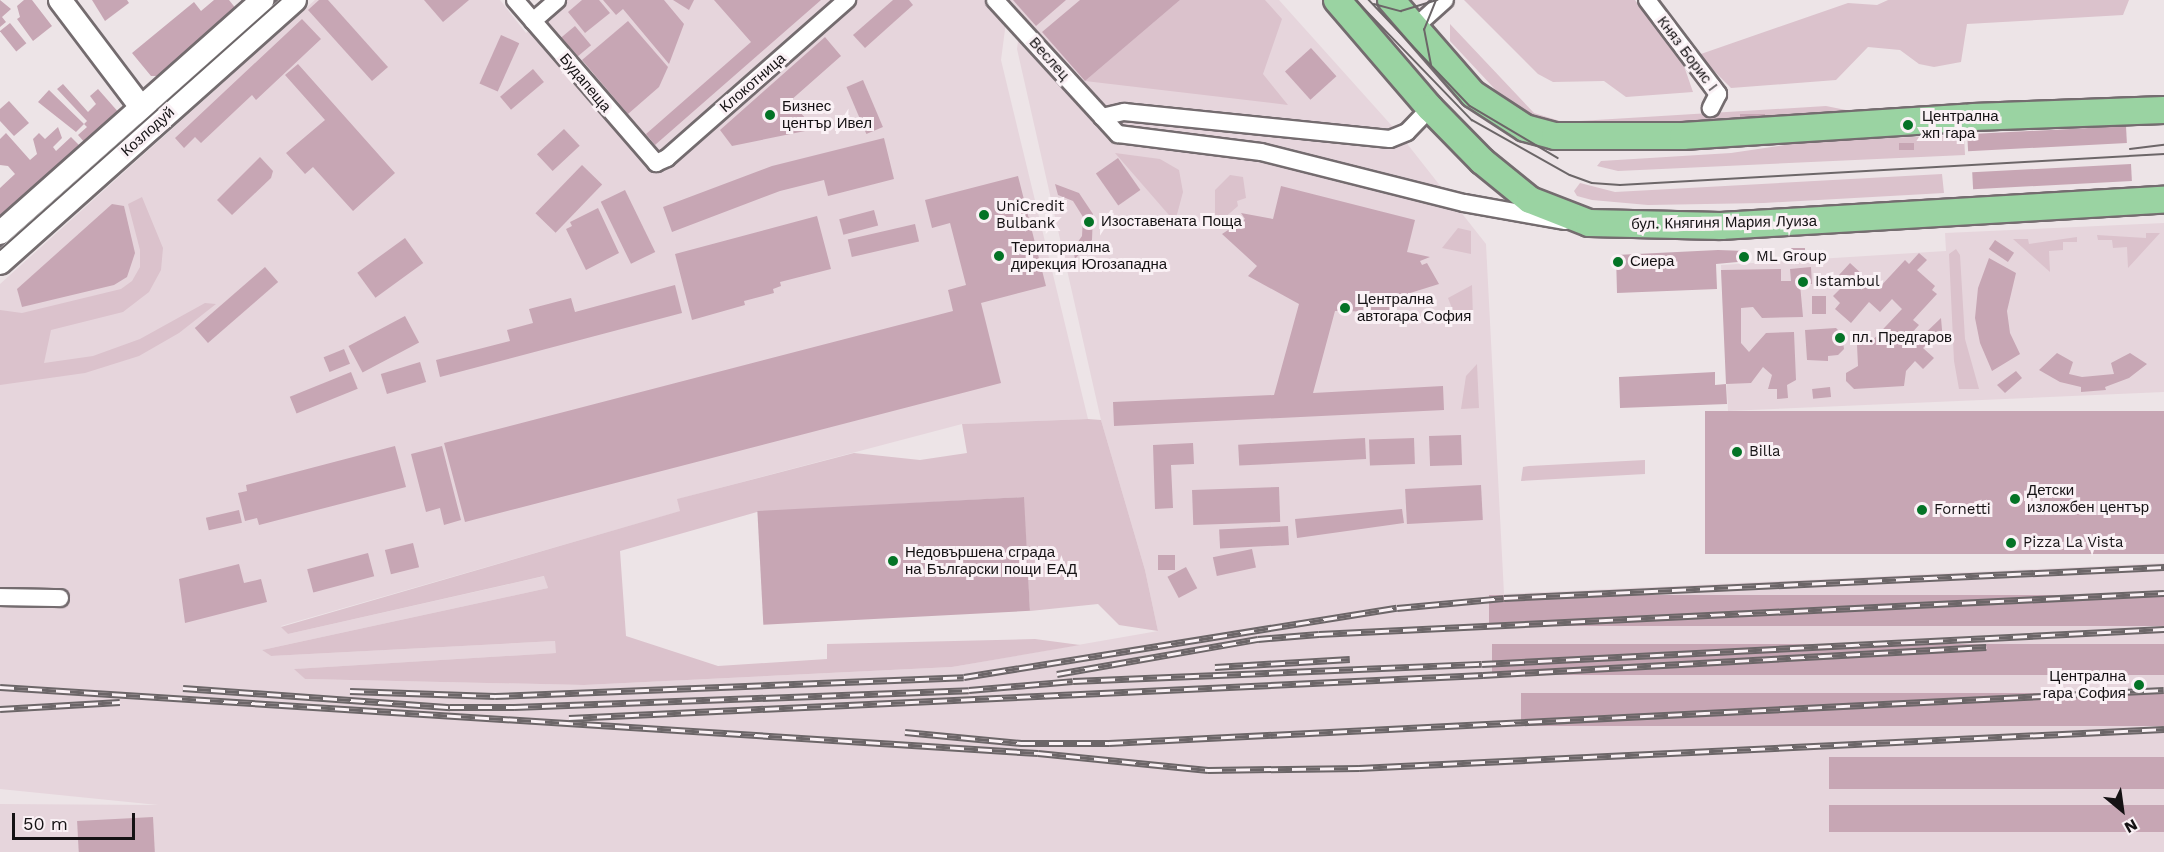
<!DOCTYPE html>
<html>
<head>
<meta charset="utf-8">
<style>
  body { margin:0 }
  #map { position:relative; width:2164px; height:852px; overflow:hidden; background:#ede4e7; font-family:"Work Sans",sans-serif }
  div>[style] { position:absolute }
  .built>* { inset:0; background:#e6d5dc }
  .green>* { inset:0; background:#dbc2cc }
  .building>* { inset:0; background:#c7a6b4; transform-origin:0 0 }
  .roads { filter:drop-shadow(2px 0 #746c6f) drop-shadow(-2px 0 #746c6f) drop-shadow(0 2px #746c6f) drop-shadow(0 -2px #746c6f) }
  .street>* { height:16px; margin:-8px; padding:0 8px; transform-origin:8px; border-radius:8px; background:#fff }
  .secondary>* { height:22px; margin:-11px; padding:0 11px; transform-origin:11px; border-radius:11px; background:#fff }
  .primary>* { height:26px; margin:-13px; padding:0 13px; transform-origin:13px; border-radius:13px; background:#9ad3a2 }
  .tram>* { height:1.5px; margin:-0.75px; padding:0 0.75px; transform-origin:0.75px; border-radius:0.75px; background:#6c6668 }
  .rail>* { height:7px; margin-top:-3.5px; transform-origin:0; background:repeating-linear-gradient(90deg,#faf1f5 0 14px,#6c6668 0 28px); box-sizing:border-box; border-block:2px solid #6c6668 }
  .dots>* { width:16px; height:16px; translate:-50% -50%; box-sizing:border-box; border:3px solid #faf1f5; border-radius:50% }
  span { translate:-50% -50%; white-space:nowrap; text-align:center; line-height:1.15; -webkit-text-stroke:6px #faf1f5; paint-order:stroke }
  .street-label { font-size:15px; color:#151214 }
  .poi-label { font-size:15px; color:#151214 }
  .left { translate:0 -50%; text-align:left }
  .right { translate:-100% -50%; text-align:right }
  .north { position:absolute; left:2092px; top:780px; width:60px; height:60px; -webkit-text-stroke:4px #faf1f5; paint-order:stroke; rotate:151deg; font-size:16px; font-weight:700; line-height:24px; text-align:center; color:#151214 }
  .north::after { content:''; display:block; margin:auto; width:21px; height:27px; background:#151214; clip-path:polygon(50% 0,100% 100%,50% 72%,0 100%) }
  .scale { position:absolute; left:12px; top:813px; width:123px; height:27px; box-sizing:border-box; border:3px solid #151214; border-top:0; padding-left:8px; font-size:18px; line-height:21px; white-space:nowrap; color:#151214; -webkit-text-stroke:4px #faf1f5; paint-order:stroke }
</style>
</head>
<body>
<div id="map">
  <div class="built">
    <i style="clip-path:polygon(315px 0,500px 0,526px 33px,564px 0,986px 0,1006px 22px,1001px 60px,1088px 419px,962px 424px,678px 499px,681px 511px,281px 626px,288px 634px,545px 576px,548px 588px,262px 650px,271px 656px,555px 641px,557px 653px,295px 669px,305px 679px,584px 685px,952px 667px,1158px 631px,1145px 570px,1101px 420px,1017px 49px,1021px 17px,1006px 0,1279px 0,1401px 136px,1486px 244px,1504px 594px,2164px 563px,2164px 852px,0 852px,0 804px,158px 805px,0 789px,0 284px)"></i>
    <i style="clip-path:polygon(2164px 223px,2164px 392px,1728px 411px,1721px 265px,1946px 251px,1945px 233px)"></i>
  </div>
  <div class="green">
    <i style="clip-path:polygon(1180px 0,1265px 0,1282px 19px,1263px 74px,1288px 105px,1085px 81px)"></i>
    <i style="clip-path:polygon(1464px 0,1635px 0,1684px 66px,1693px 92px,1626px 97px,1604px 81px,1553px 82px,1538px 74px)"></i>
    <i style="clip-path:polygon(1888px 0,2129px 0,2123px 15px,1967px 24px,1961px 62px,1934px 67px,1919px 64px,1900px 50px,1868px 47px,1836px 80px,1731px 88px,1698px 55px,1848px 3px,1877px 5px)"></i>
    <i style="clip-path:polygon(1450px 24px,1534px 113px,1563px 122px,1826px 106px,1851px 111px,1730px 125px,1554px 125px,1530px 118px,1506px 101px,1450px 41px)"></i>
    <i style="clip-path:polygon(1964px 135px,1965px 155px,1618px 171px,1597px 166px,1601px 161px,1731px 153px,1811px 141px)"></i>
    <i style="clip-path:polygon(1115px 153px,1160px 159px,1179px 170px,1183px 192px,1175px 222px)"></i>
    <i style="clip-path:polygon(1942px 174px,1944px 193px,1764px 203px,1648px 205px,1592px 200px,1577px 196px,1574px 191px,1580px 183px,1615px 192px)"></i>
    <i style="clip-path:polygon(1230px 175px,1243px 177px,1246px 198px,1237px 201px,1238px 206px,1215px 226px,1215px 190px)"></i>
    <i style="clip-path:polygon(142px 197px,163px 248px,161px 270px,149px 292px,123px 312px,51px 330px,44px 363px,93px 356px,140px 339px,205px 303px,216px 304px,179px 333px,139px 356px,85px 373px,0 385px,0 310px,22px 313px,121px 289px,132px 281px,140px 267px,140px 250px,128px 204px)"></i>
    <i style="clip-path:polygon(1458px 228px,1471px 231px,1471px 254px,1442px 248px)"></i>
    <i style="clip-path:polygon(2146px 233px,2160px 233px,2128px 268px,2127px 247px,2113px 248px,2112px 240px,2098px 240px,2097px 235px,2146px 238px)"></i>
    <i style="clip-path:polygon(2077px 237px,2077px 242px,2063px 242px,2063px 250px,2049px 251px,2050px 272px,2013px 239px,2028px 239px,2029px 244px)"></i>
    <i style="clip-path:polygon(1956px 249px,1960px 255px,1965px 339px,1979px 389px,1959px 389px,1954px 361px,1949px 254px)"></i>
    <i style="clip-path:polygon(1472px 285px,1473px 319px,1463px 324px,1457px 321px,1448px 298px)"></i>
    <i style="clip-path:polygon(1477px 364px,1479px 408px,1461px 409px,1466px 376px)"></i>
    <i style="clip-path:polygon(1088px 419px,1101px 420px,1145px 570px,1158px 631px,1119px 625px,1098px 604px,1030px 611px,1023px 497px,757px 512px,620px 551px,626px 636px,718px 666px,827px 659px,827px 644px,1035px 639px,1080px 645px,952px 667px,584px 685px,305px 679px,294px 669px,556px 653px,555px 641px,271px 656px,262px 650px,548px 588px,544px 576px,288px 634px,281px 627px,680px 511px,677px 499px,854px 453px,920px 460px,967px 453px,962px 424px)"></i>
    <i style="clip-path:polygon(1645px 460px,1645px 474px,1521px 481px,1523px 467px,1529px 466px)"></i>
  </div>
  <div class="building">
    <i style="clip-path:polygon(0 0,11px 9px,2px 17px,6px 22px,0 27px)"></i>
    <i style="clip-path:polygon(24px 0,32px 0,52px 26px,33px 41px,17px 19px,20px 17px,17px 6px)"></i>
    <i style="clip-path:polygon(92px 0,127px 0,129px 3px,105px 21px)"></i>
    <i style="clip-path:polygon(214px 0,229px 0,237px 10px,158px 76px,151px 76px,132px 53px,194px 2px,201px 11px)"></i>
    <i style="clip-path:polygon(319px 0,328px 0,388px 67px,372px 81px,308px 10px)"></i>
    <i style="clip-path:polygon(424px 0,469px 0,443px 22px)"></i>
    <i style="clip-path:polygon(582px 0,599px 0,610px 13px,585px 33px,568px 12px)"></i>
    <i style="clip-path:polygon(603px 0,664px 0,684px 24px,669px 64px,623px 9px,616px 15px)"></i>
    <i style="clip-path:polygon(673px 0,694px 0,689px 10px)"></i>
    <i style="clip-path:polygon(714px 0,821px 0,655px 145px,646px 134px,751px 42px)"></i>
    <i style="clip-path:polygon(893px 0,909px 0,913px 5px,865px 48px,853px 35px)"></i>
    <i style="clip-path:polygon(1013px 0,1066px 0,1036px 26px)"></i>
    <i style="clip-path:polygon(1080px 0,1180px 0,1085px 81px,1042px 32px)"></i>
    <i style="clip-path:polygon(302px 19px,321px 39px,256px 100px,252px 95px,201px 143px,195px 137px,184px 148px,175px 138px)"></i>
    <i style="clip-path:polygon(628px 21px,668px 67px,659px 87px,628px 114px,582px 60px)"></i>
    <i style="left:10px;top:23px;width:26px;height:13px;rotate:51deg"></i>
    <i style="left:575px;top:26px;width:25px;height:20px;rotate:50deg"></i>
    <i style="left:501px;top:35px;width:20px;height:53px;rotate:24deg"></i>
    <i style="clip-path:polygon(825px 37px,841px 56px,790px 101px,815px 129px,732px 146px,720px 130px)"></i>
    <i style="left:1311px;top:48px;width:38px;height:35px;rotate:48deg"></i>
    <i style="clip-path:polygon(298px 64px,395px 173px,353px 211px,313px 167px,305px 174px,286px 153px,325px 120px,285px 75px)"></i>
    <i style="left:533px;top:69px;width:17px;height:43px;rotate:50deg"></i>
    <i style="left:863px;top:80px;width:51px;height:18px;rotate:67deg"></i>
    <i style="clip-path:polygon(63px 84px,88px 112px,96px 104px,90px 96px,98px 89px,120px 114px,86px 144px,78px 135px,87px 127px,84px 124px,76px 132px,38px 102px,49px 90px,84px 124px,87px 121px,57px 89px)"></i>
    <i style="clip-path:polygon(9px 101px,29px 123px,14px 136px,0 121px,0 109px)"></i>
    <i style="left:1765px;top:114px;width:5px;height:25px;rotate:90deg"></i>
    <i style="left:2126px;top:126px;width:17px;height:159px;rotate:87deg"></i>
    <i style="clip-path:polygon(58px 127px,62px 138px,53px 147px,56px 151px,71px 137px,82px 148px,0 223px,0 188px,15px 174px,8px 166px,0 165px,0 139px,6px 133px,30px 160px,37px 154px,33px 139px,39px 133px,45px 139px)"></i>
    <i style="left:564px;top:129px;width:23px;height:37px;rotate:47deg"></i>
    <i style="clip-path:polygon(884px 138px,894px 179px,828px 196px,824px 180px,780px 191px,672px 232px,663px 207px,772px 166px)"></i>
    <i style="left:1914px;top:143px;width:7px;height:15px;rotate:90deg"></i>
    <i style="clip-path:polygon(260px 157px,273px 171px,271px 178px,232px 215px,217px 200px)"></i>
    <i style="left:1118px;top:158px;width:39px;height:27px;rotate:55deg"></i>
    <i style="left:2131px;top:164px;width:17px;height:159px;rotate:87deg"></i>
    <i style="left:582px;top:165px;width:28px;height:67px;rotate:44deg"></i>
    <i style="clip-path:polygon(1018px 176px,1046px 286px,981px 303px,1001px 383px,465px 522px,444px 443px,953px 311px,948px 290px,966px 285px,950px 223px,932px 228px,925px 200px)"></i>
    <i style="clip-path:polygon(1055px 184px,1079px 193px,1093px 214px,1092px 240px,1075px 259px,1073px 249px,1082px 236px,1083px 217px,1073px 201px,1058px 195px)"></i>
    <i style="clip-path:polygon(1281px 186px,1415px 220px,1407px 252px,1430px 257px,1420px 261px,1422px 265px,1427px 263px,1439px 284px,1391px 299px,1393px 312px,1335px 311px,1313px 393px,1443px 386px,1444px 410px,1114px 426px,1113px 402px,1274px 395px,1299px 304px,1248px 276px,1257px 266px,1222px 234px,1245px 219px,1241px 213px,1273px 219px)"></i>
    <i style="left:625px;top:190px;width:69px;height:27px;rotate:64deg"></i>
    <i style="clip-path:polygon(112px 204px,124px 206px,135px 253px,127px 277px,114px 285px,22px 307px,17px 289px)"></i>
    <i style="clip-path:polygon(598px 208px,619px 253px,586px 270px,566px 229px,572px 226px,570px 222px)"></i>
    <i style="left:874px;top:210px;width:16px;height:36px;rotate:75deg"></i>
    <i style="clip-path:polygon(817px 216px,831px 269px,780px 282px,781px 286px,773px 289px,774px 293px,744px 301px,745px 305px,692px 320px,675px 254px)"></i>
    <i style="left:915px;top:224px;width:18px;height:69px;rotate:77deg"></i>
    <i style="left:405px;top:238px;width:31px;height:59px;rotate:54deg"></i>
    <i style="left:1995px;top:240px;width:23px;height:11px;rotate:34deg"></i>
    <i style="left:1805px;top:248px;width:10px;height:14px;rotate:90deg"></i>
    <i style="clip-path:polygon(1718px 250px,1747px 251px,1748px 261px,1716px 264px,1717px 289px,1617px 293px,1616px 255px)"></i>
    <i style="clip-path:polygon(1919px 253px,1927px 260px,1917px 270px,1935px 286px,1932px 290px,1937px 294px,1913px 320px,1919px 325px,1909px 336px,1916px 342px,1941px 318px,1943px 341px,1929px 342px,1923px 348px,1934px 358px,1923px 369px,1915px 361px,1906px 371px,1904px 386px,1854px 389px,1846px 381px,1846px 373px,1858px 366px,1857px 345px,1870px 343px,1902px 309px,1892px 299px,1880px 312px,1869px 302px,1851px 323px,1835px 309px,1840px 303px,1833px 296px,1847px 282px,1839px 275px,1850px 263px,1878px 289px,1905px 260px,1909px 264px)"></i>
    <i style="clip-path:polygon(1989px 258px,2016px 273px,2007px 311px,2010px 333px,2020px 354px,1992px 371px,1980px 343px,1975px 318px,1978px 288px)"></i>
    <i style="left:265px;top:267px;width:20px;height:93px;rotate:49deg"></i>
    <i style="clip-path:polygon(1811px 267px,1812px 284px,1800px 284px,1803px 317px,1762px 318px,1753px 307px,1741px 308px,1741px 343px,1749px 352px,1766px 333px,1794px 332px,1796px 380px,1787px 385px,1788px 398px,1777px 399px,1777px 389px,1768px 389px,1772px 375px,1763px 367px,1751px 383px,1726px 384px,1721px 270px,1781px 269px,1781px 281px,1791px 281px,1790px 269px)"></i>
    <i style="clip-path:polygon(675px 285px,682px 313px,440px 377px,436px 360px,510px 341px,507px 330px,533px 323px,529px 309px,571px 298px,575px 312px)"></i>
    <i style="left:1826px;top:296px;width:18px;height:14px;rotate:90deg"></i>
    <i style="left:405px;top:316px;width:30px;height:64px;rotate:62deg"></i>
    <i style="clip-path:polygon(1836px 328px,1842px 334px,1844px 349px,1838px 355px,1828px 356px,1828px 361px,1807px 360px,1805px 330px)"></i>
    <i style="left:344px;top:349px;width:16px;height:22px;rotate:68deg"></i>
    <i style="clip-path:polygon(2057px 353px,2073px 362px,2069px 374px,2082px 377px,2114px 374px,2111px 363px,2130px 353px,2147px 364px,2129px 378px,2105px 387px,2106px 390px,2081px 392px,2081px 387px,2060px 382px,2039px 370px)"></i>
    <i style="left:420px;top:362px;width:21px;height:41px;rotate:73deg"></i>
    <i style="clip-path:polygon(2016px 371px,2022px 378px,2005px 393px,1997px 385px)"></i>
    <i style="left:351px;top:372px;width:18px;height:66px;rotate:68deg"></i>
    <i style="clip-path:polygon(1715px 372px,1715px 385px,1726px 384px,1727px 404px,1620px 408px,1619px 377px)"></i>
    <i style="left:1830px;top:387px;width:10px;height:18px;rotate:84deg"></i>
    <i style="left:2164px;top:411px;width:143px;height:459px;rotate:90deg"></i>
    <i style="left:1461px;top:435px;width:30px;height:32px;rotate:88deg"></i>
    <i style="left:1365px;top:438px;width:21px;height:127px;rotate:87deg"></i>
    <i style="left:1414px;top:438px;width:26px;height:45px;rotate:88deg"></i>
    <i style="clip-path:polygon(1193px 443px,1194px 464px,1171px 465px,1173px 508px,1155px 509px,1153px 445px)"></i>
    <i style="clip-path:polygon(395px 446px,406px 487px,259px 525px,257px 518px,245px 521px,238px 493px,247px 491px,246px 485px)"></i>
    <i style="clip-path:polygon(442px 446px,461px 520px,444px 525px,440px 508px,426px 512px,411px 454px)"></i>
    <i style="left:1481px;top:485px;width:35px;height:76px;rotate:87deg"></i>
    <i style="left:1279px;top:487px;width:35px;height:87px;rotate:88deg"></i>
    <i style="left:1024px;top:497px;width:114px;height:267px;rotate:87deg"></i>
    <i style="clip-path:polygon(1402px 509px,1404px 523px,1297px 538px,1295px 519px)"></i>
    <i style="left:239px;top:510px;width:13px;height:34px;rotate:77deg"></i>
    <i style="left:1288px;top:526px;width:19px;height:69px;rotate:87deg"></i>
    <i style="left:413px;top:543px;width:25px;height:29px;rotate:76deg"></i>
    <i style="left:1252px;top:549px;width:19px;height:40px;rotate:78deg"></i>
    <i style="left:368px;top:553px;width:24px;height:63px;rotate:75deg"></i>
    <i style="left:1175px;top:555px;width:15px;height:17px;rotate:90deg"></i>
    <i style="clip-path:polygon(239px 564px,244px 583px,261px 579px,267px 602px,185px 623px,179px 579px)"></i>
    <i style="left:1186px;top:567px;width:24px;height:21px;rotate:62deg"></i>
    <i style="left:2164px;top:595px;width:31px;height:675px;rotate:90deg"></i>
    <i style="left:2164px;top:644px;width:31px;height:672px;rotate:90deg"></i>
    <i style="left:2164px;top:693px;width:33px;height:643px;rotate:90deg"></i>
    <i style="left:2164px;top:757px;width:32px;height:335px;rotate:90deg"></i>
    <i style="left:2164px;top:805px;width:27px;height:335px;rotate:90deg"></i>
    <i style="left:153px;top:817px;width:35px;height:76px;rotate:87deg"></i>
  </div>
  <div class="roads">
    <div class="street">
      <i style="left:515px;top:0;width:216px;rotate:49.1deg"></i>
      <i style="left:656px;top:163px;width:12px;rotate:-24deg"></i>
      <i style="left:667px;top:158px;width:240px;rotate:-41.3deg"></i>
      <i style="left:995px;top:0;width:182px;rotate:47.5deg"></i>
      <i style="left:1118px;top:134px;width:144px;rotate:7.2deg"></i>
      <i style="left:1261px;top:152px;width:209px;rotate:14.1deg"></i>
      <i style="left:1464px;top:203px;width:103px;rotate:10.1deg"></i>
      <i style="left:1647px;top:0;width:118px;rotate:52.9deg"></i>
      <i style="left:1718px;top:94px;width:16px;rotate:117deg"></i>
      <i style="left:533px;top:21px;width:32px;rotate:-41deg"></i>
      <i style="left:1415px;top:27px;width:40px;rotate:-42deg"></i>
      <i style="left:1102px;top:117px;width:23px;rotate:-13deg"></i>
      <i style="left:1124px;top:112px;width:267px;rotate:5.8deg"></i>
      <i style="left:1390px;top:139px;width:18px;rotate:-22deg"></i>
      <i style="left:1407px;top:132px;width:33px;rotate:-46deg"></i>
      <i style="left:0;top:597px;width:60px;rotate:1deg"></i>
    </div>
    <div class="secondary">
      <i style="left:60px;top:0;width:149px;rotate:52.9deg"></i>
      <i style="left:0;top:233px;width:351px;rotate:-41.6deg"></i>
      <i style="left:0;top:263px;width:395px;rotate:-41.7deg"></i>
    </div>
    <div class="primary">
      <i style="left:1337px;top:0;width:143px;rotate:49.3deg"></i>
      <i style="left:1430px;top:108px;width:74px;rotate:45.5deg"></i>
      <i style="left:1482px;top:161px;width:62px;rotate:39.1deg"></i>
      <i style="left:1530px;top:200px;width:63px;rotate:21.3deg"></i>
      <i style="left:1589px;top:223px;width:132px;rotate:1.3deg"></i>
      <i style="left:1721px;top:226px;width:444px;rotate:-3.4deg"></i>
      <i style="left:1391px;top:0;width:125px;rotate:48.9deg"></i>
      <i style="left:1473px;top:94px;width:62px;rotate:33.2deg"></i>
      <i style="left:1525px;top:128px;width:31px;rotate:15deg"></i>
      <i style="left:1555px;top:136px;width:128px"></i>
      <i style="left:1683px;top:136px;width:291px;rotate:-3.7deg"></i>
      <i style="left:1973px;top:117px;width:191px;rotate:-2.1deg"></i>
    </div>
  </div>
  <div class="tram">
    <i style="left:1356px;top:0;width:167px;rotate:46deg"></i>
    <i style="left:1472px;top:120px;width:112px;rotate:29.3deg"></i>
    <i style="left:1570px;top:175px;width:23px;rotate:20deg"></i>
    <i style="left:1592px;top:183px;width:28px;rotate:4deg"></i>
    <i style="left:1620px;top:185px;width:545px;rotate:-3.26deg"></i>
    <i style="left:1369px;top:0;width:146px;rotate:46.4deg"></i>
    <i style="left:1470px;top:106px;width:102px;rotate:30.6deg"></i>
    <i style="left:1374px;top:4px;width:28px;rotate:15deg"></i>
    <i style="left:1401px;top:11px;width:38px;rotate:-17deg"></i>
    <i style="left:1431px;top:65px;width:36px;rotate:-101deg"></i>
    <i style="left:1424px;top:30px;width:31px;rotate:-68deg"></i>
    <i style="left:2130px;top:149px;width:34px;rotate:-7deg"></i>
    <i style="left:0;top:250px;width:376px;rotate:-41.7deg"></i>
  </div>
  <div class="rail">
    <i style="left:1215px;top:667px;width:135px;rotate:-3.4deg"></i>
    <i style="left:1057px;top:674px;width:204px;rotate:-9.9deg"></i>
    <i style="left:1258px;top:639px;width:61px;rotate:-4.7deg"></i>
    <i style="left:1319px;top:634px;width:846px;rotate:-2.78deg"></i>
    <i style="left:0;top:687px;width:1040px;rotate:3.64deg"></i>
    <i style="left:1038px;top:753px;width:171px;rotate:5.7deg"></i>
    <i style="left:1208px;top:770px;width:151px;rotate:-0.8deg"></i>
    <i style="left:1359px;top:768px;width:806px;rotate:-2.77deg"></i>
    <i style="left:183px;top:688px;width:268px;rotate:4.1deg"></i>
    <i style="left:450px;top:707px;width:64px"></i>
    <i style="left:514px;top:707px;width:455px;rotate:-2.1deg"></i>
    <i style="left:969px;top:690px;width:104px;rotate:-4.9deg"></i>
    <i style="left:1073px;top:681px;width:409px;rotate:-2.4deg"></i>
    <i style="left:1482px;top:664px;width:683px;rotate:-2.94deg"></i>
    <i style="left:350px;top:691px;width:145px;rotate:2deg"></i>
    <i style="left:495px;top:696px;width:469px;rotate:-2.3deg"></i>
    <i style="left:964px;top:677px;width:438px;rotate:-9.1deg"></i>
    <i style="left:1397px;top:608px;width:107px;rotate:-5.3deg"></i>
    <i style="left:1504px;top:598px;width:661px;rotate:-2.69deg"></i>
    <i style="left:0;top:709px;width:120px;rotate:-3.3deg"></i>
    <i style="left:569px;top:718px;width:915px;rotate:-2.69deg"></i>
    <i style="left:1483px;top:675px;width:504px;rotate:-3.19deg"></i>
    <i style="left:905px;top:732px;width:117px;rotate:5.4deg"></i>
    <i style="left:1021px;top:743px;width:88px"></i>
    <i style="left:1109px;top:743px;width:1056px;rotate:-2.88deg"></i>
  </div>
  <div class="dots">
    <i style="left:770px;top:115px;background:#047326"></i>
    <i style="left:1908px;top:125px;background:#047326"></i>
    <i style="left:984px;top:215px;background:#047326"></i>
    <i style="left:1089px;top:222px;background:#047326"></i>
    <i style="left:999px;top:256px;background:#047326"></i>
    <i style="left:1744px;top:257px;background:#047326"></i>
    <i style="left:1618px;top:262px;background:#047326"></i>
    <i style="left:1803px;top:282px;background:#047326"></i>
    <i style="left:1345px;top:308px;background:#047326"></i>
    <i style="left:1840px;top:338px;background:#047326"></i>
    <i style="left:1737px;top:452px;background:#047326"></i>
    <i style="left:2015px;top:499px;background:#047326"></i>
    <i style="left:1922px;top:510px;background:#047326"></i>
    <i style="left:2011px;top:543px;background:#047326"></i>
    <i style="left:893px;top:561px;background:#047326"></i>
    <i style="left:2139px;top:685px;background:#047326"></i>
  </div>
  <div class="street-label">
    <span style="left:1687px;top:54px;rotate:53deg">Княз Борис I</span>
    <span style="left:1049px;top:59px;rotate:48deg">Веслец</span>
    <span style="left:585px;top:83px;rotate:50deg">Будапеща</span>
    <span style="left:753px;top:83px;rotate:-41deg">Клокотница</span>
    <span style="left:148px;top:132px;rotate:-42deg">Козлодуй</span>
    <span style="left:1724px;top:223px;rotate:-1deg">бул. Княгиня Мария Луиза</span>
  </div>
  <div class="poi-label">
    <span class="left" style="left:782px;top:115px">Бизнес<br>център Ивел</span>
    <span class="left" style="left:1922px;top:125px">Централна<br>жп гара</span>
    <span class="left" style="left:996px;top:215px">UniCredit<br>Bulbank</span>
    <span class="left" style="left:1101px;top:222px">Изоставената Поща</span>
    <span class="left" style="left:1011px;top:256px">Териториална<br>дирекция Югозападна</span>
    <span class="left" style="left:1756px;top:257px">ML Group</span>
    <span class="left" style="left:1630px;top:262px">Сиера</span>
    <span class="left" style="left:1815px;top:282px">Istambul</span>
    <span class="left" style="left:1357px;top:308px">Централна<br>автогара София</span>
    <span class="left" style="left:1852px;top:338px">пл. Предгаров</span>
    <span class="left" style="left:1749px;top:452px">Billa</span>
    <span class="left" style="left:2027px;top:499px">Детски<br>изложбен център</span>
    <span class="left" style="left:1934px;top:510px">Fornetti</span>
    <span class="left" style="left:2023px;top:543px">Pizza La Vista</span>
    <span class="left" style="left:905px;top:561px">Недовършена сграда<br>на Български пощи ЕАД</span>
    <span class="right" style="left:2126px;top:685px">Централна<br>гара София</span>
  </div>
  <div class="north">N</div>
  <div class="scale">50 m</div>
</div>
</body>
</html>
